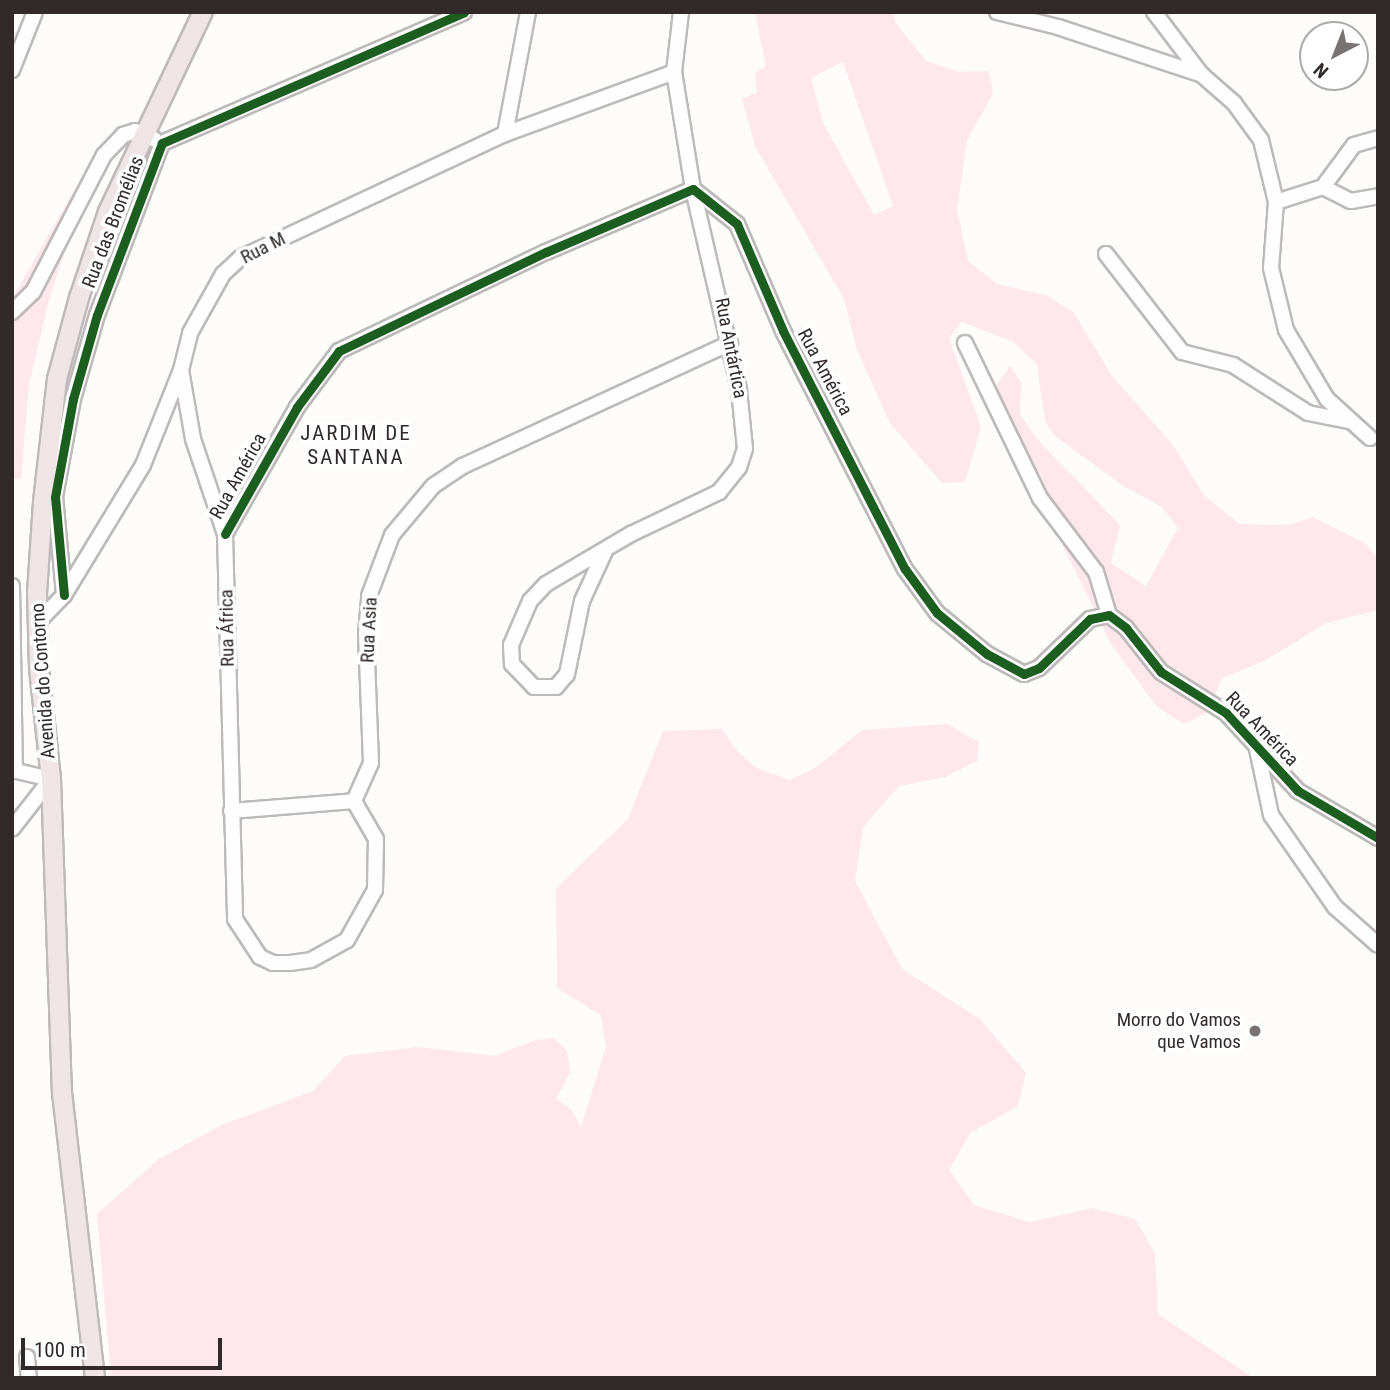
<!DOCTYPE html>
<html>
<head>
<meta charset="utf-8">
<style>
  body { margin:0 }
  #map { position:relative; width:1390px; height:1390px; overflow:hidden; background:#fefbfb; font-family:"Roboto Condensed",sans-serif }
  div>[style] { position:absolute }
  .green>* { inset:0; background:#fee8eb }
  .roads { filter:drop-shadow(2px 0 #beb9ba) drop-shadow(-2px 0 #beb9ba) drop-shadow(0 2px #beb9ba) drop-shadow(0 -2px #beb9ba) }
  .minor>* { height:14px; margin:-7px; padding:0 7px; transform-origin:7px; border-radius:7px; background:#fffefe }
  .major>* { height:18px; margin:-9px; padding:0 9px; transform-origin:9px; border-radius:9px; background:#efe5e7 }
  .cycleway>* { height:9px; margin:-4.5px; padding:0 4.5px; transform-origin:4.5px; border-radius:4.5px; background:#1b5e20 }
  .dots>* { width:19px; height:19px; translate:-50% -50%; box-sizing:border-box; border:4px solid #fff; border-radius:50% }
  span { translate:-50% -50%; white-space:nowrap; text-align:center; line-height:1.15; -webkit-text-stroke:7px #fff; paint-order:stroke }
  .street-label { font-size:19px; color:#32292a }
  .poi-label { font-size:19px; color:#32292a }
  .right { translate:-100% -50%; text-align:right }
  .neighbourhood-label { font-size:21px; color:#32292a; letter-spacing:2px }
  .frame { position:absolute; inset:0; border:14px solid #32292a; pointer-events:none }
  .north { position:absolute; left:1299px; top:21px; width:70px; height:70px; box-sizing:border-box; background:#fff; border:2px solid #ada9aa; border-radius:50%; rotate:222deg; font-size:19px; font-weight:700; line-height:28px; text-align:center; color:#32292a }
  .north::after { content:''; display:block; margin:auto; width:24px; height:32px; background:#797273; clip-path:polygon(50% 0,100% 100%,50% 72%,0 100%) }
  .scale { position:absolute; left:21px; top:1338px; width:201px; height:32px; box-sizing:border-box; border:4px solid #32292a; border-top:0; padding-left:9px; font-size:21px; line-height:24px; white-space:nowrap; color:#32292a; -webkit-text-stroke:5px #fff; paint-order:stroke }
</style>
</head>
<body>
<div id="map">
  <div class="green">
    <i style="clip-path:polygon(evenodd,755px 12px,894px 12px,895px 22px,926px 61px,959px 72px,989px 71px,993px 94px,967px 140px,957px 210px,968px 261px,997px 284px,1048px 296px,1074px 313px,1112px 376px,1172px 444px,1204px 495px,1239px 524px,1290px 525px,1313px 517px,1365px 543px,1378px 559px,1378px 610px,1326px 623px,1266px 660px,1222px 678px,1208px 712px,1184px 724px,1157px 707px,1111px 644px,1003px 424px,997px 384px,1010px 366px,1021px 382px,1020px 414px,1037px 439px,1120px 525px,1111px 563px,1146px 586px,1178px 528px,1161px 506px,1125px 487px,1055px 436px,1045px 421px,1037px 364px,1013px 342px,962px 322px,949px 338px,981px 427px,965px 482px,942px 483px,890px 423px,857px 350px,844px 299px,755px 146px,742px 99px,757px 93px,755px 73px,766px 66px,755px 12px,843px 62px,893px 206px,874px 215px,823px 123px,811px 78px,843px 62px)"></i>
    <i style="clip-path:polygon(75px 189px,82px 198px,48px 304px,29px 384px,21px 479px,12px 478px,12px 299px)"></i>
    <i style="clip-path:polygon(947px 724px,979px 742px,977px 761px,945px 777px,899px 786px,863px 827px,855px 881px,902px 969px,980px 1019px,1026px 1073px,1018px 1106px,970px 1133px,949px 1170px,974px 1205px,1030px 1222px,1092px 1208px,1135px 1219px,1155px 1253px,1158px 1314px,1254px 1378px,111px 1378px,97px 1214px,159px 1159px,224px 1124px,313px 1091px,345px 1056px,419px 1047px,494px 1056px,536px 1040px,554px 1038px,567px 1051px,570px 1072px,556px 1099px,571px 1109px,581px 1127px,606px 1047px,601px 1015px,557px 988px,556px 889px,628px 819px,663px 731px,722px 729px,735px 749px,756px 768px,790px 780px,815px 768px,862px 730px)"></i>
  </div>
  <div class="roads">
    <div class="minor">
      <i style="left:997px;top:12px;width:63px;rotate:13.8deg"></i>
      <i style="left:1058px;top:27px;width:152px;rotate:18.4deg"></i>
      <i style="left:1202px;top:75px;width:43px;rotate:41.2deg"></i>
      <i style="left:1234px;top:103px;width:46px;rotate:53.9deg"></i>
      <i style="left:1261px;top:140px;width:64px;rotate:76.4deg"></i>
      <i style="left:1276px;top:202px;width:66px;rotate:94.3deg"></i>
      <i style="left:1271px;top:268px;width:64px;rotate:76.4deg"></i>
      <i style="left:1286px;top:330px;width:80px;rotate:59.3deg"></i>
      <i style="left:1327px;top:399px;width:58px;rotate:42.2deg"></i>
      <i style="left:1154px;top:12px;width:78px;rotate:52.8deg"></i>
      <i style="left:12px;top:70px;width:62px;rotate:-68.4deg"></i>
      <i style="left:505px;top:134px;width:124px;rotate:-79.3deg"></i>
      <i style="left:1323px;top:187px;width:31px;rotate:27deg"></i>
      <i style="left:1351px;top:201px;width:27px;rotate:-10deg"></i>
      <i style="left:1276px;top:202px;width:49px;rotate:-17.7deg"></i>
      <i style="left:1323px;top:187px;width:52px;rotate:-53.6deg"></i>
      <i style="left:1354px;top:145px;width:25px;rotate:-16deg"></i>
      <i style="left:1106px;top:254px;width:124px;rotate:52.2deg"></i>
      <i style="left:1182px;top:352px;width:53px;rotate:14.3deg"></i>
      <i style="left:1233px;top:365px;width:89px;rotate:32.6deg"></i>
      <i style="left:1308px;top:413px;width:42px;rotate:11deg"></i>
      <i style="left:12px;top:312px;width:29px;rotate:-44deg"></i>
      <i style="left:33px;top:292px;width:154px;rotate:-62.6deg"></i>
      <i style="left:104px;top:155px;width:28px;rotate:-46deg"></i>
      <i style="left:123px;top:135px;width:13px;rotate:-18deg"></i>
      <i style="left:135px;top:131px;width:21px;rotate:23deg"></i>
      <i style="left:965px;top:343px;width:172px;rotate:64.2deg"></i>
      <i style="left:1040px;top:498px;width:93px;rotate:52.9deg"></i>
      <i style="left:1096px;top:572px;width:45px;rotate:73.2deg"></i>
      <i style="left:181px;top:370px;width:70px;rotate:80.1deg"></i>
      <i style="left:193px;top:439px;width:100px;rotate:71.4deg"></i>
      <i style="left:225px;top:534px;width:385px;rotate:88.5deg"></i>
      <i style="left:235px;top:919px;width:45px;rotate:56.7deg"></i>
      <i style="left:260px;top:957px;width:14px;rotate:25deg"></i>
      <i style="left:273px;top:963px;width:17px"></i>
      <i style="left:290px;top:963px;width:21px;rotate:-8deg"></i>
      <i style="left:311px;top:960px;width:41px;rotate:-29.1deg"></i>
      <i style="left:347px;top:940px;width:57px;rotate:-60.8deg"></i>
      <i style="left:375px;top:890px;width:51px;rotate:-88.9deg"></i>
      <i style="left:376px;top:839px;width:44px;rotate:-120.1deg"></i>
      <i style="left:354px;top:801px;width:42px;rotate:-65.9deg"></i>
      <i style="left:371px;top:763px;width:129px;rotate:-92.2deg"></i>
      <i style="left:366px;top:634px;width:38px;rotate:-85deg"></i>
      <i style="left:369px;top:596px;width:65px;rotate:-69.3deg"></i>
      <i style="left:392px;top:535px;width:64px;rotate:-50.1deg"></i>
      <i style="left:433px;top:486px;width:36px;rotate:-34deg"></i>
      <i style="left:463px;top:466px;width:294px;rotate:-24.7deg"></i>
      <i style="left:225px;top:534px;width:146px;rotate:-60.4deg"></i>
      <i style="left:297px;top:407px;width:70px;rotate:-53.1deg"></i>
      <i style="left:339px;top:351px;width:229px;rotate:-25.6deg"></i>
      <i style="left:546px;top:252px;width:160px;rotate:-23.2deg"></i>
      <i style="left:693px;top:189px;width:56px;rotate:38.5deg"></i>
      <i style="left:737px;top:224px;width:116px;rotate:66.7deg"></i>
      <i style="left:783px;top:331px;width:267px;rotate:62.9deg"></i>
      <i style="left:905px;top:569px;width:54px;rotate:54deg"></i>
      <i style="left:937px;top:613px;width:65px;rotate:39.4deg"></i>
      <i style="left:987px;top:654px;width:42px;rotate:28.4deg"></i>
      <i style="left:1024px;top:674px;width:16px;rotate:-22deg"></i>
      <i style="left:1039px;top:668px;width:71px;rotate:-43.9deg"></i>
      <i style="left:1090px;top:619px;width:19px;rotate:-12deg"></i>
      <i style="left:1109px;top:615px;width:21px;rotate:37deg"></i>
      <i style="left:1126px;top:628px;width:56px;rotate:51.5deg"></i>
      <i style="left:1161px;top:672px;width:77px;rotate:32.2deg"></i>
      <i style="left:1226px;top:713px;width:106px;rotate:47.3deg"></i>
      <i style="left:1298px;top:791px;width:93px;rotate:30.4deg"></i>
      <i style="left:605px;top:551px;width:55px;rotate:114.7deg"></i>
      <i style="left:582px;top:601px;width:75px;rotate:101.6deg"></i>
      <i style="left:567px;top:674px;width:17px;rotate:130deg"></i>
      <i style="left:556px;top:687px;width:22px;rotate:180deg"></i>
      <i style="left:534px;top:687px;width:32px;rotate:-134deg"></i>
      <i style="left:512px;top:664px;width:19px;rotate:-93deg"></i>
      <i style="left:511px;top:645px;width:48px;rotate:-66.6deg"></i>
      <i style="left:530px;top:601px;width:23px;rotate:-47deg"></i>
      <i style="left:546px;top:584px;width:99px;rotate:-30.5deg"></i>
      <i style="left:631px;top:534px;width:98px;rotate:-25.5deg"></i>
      <i style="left:719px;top:492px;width:32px;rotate:-51deg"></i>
      <i style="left:739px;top:467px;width:19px;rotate:-72deg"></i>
      <i style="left:745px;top:449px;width:60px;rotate:-95.7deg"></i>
      <i style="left:739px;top:389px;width:205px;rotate:-103deg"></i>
      <i style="left:693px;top:189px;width:119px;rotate:-99.2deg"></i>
      <i style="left:674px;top:72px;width:60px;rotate:-83.3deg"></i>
      <i style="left:12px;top:586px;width:185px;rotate:89.1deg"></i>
      <i style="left:64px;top:595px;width:98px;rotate:-95.2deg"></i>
      <i style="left:55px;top:497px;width:100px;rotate:-79.6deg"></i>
      <i style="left:73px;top:399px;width:87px;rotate:-74.1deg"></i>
      <i style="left:97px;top:315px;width:184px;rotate:-69.3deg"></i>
      <i style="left:162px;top:143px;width:329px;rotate:-23.4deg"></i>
      <i style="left:38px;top:622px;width:37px;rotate:-46deg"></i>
      <i style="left:64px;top:595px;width:152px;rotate:-58.7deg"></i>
      <i style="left:143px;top:465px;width:102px;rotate:-68.2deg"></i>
      <i style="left:181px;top:370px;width:38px;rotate:-76deg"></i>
      <i style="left:190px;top:333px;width:68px;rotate:-60.8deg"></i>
      <i style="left:223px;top:274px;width:23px;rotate:-43deg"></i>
      <i style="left:240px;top:258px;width:293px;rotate:-25.1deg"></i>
      <i style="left:505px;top:134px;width:180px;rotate:-20.1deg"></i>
      <i style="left:1257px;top:749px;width:67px;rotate:78deg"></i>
      <i style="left:1271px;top:815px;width:112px;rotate:55.2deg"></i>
      <i style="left:1335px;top:907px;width:57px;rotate:41.5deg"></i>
      <i style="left:12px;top:770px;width:40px;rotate:13deg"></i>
      <i style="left:51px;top:779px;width:63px;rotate:128deg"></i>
      <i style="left:231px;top:811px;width:123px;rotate:-4.6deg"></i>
      <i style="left:27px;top:1357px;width:21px;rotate:85deg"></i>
    </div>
    <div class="major">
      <i style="left:95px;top:1378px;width:286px;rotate:-96.6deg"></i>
      <i style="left:62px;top:1094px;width:315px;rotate:-92deg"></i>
      <i style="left:51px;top:779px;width:112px;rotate:-96.2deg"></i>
      <i style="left:39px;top:668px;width:75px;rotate:-91.5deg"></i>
      <i style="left:37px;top:593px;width:91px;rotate:-86.2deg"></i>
      <i style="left:43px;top:502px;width:124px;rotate:-83.5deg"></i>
      <i style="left:57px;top:379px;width:84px;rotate:-74.8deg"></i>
      <i style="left:79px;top:298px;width:91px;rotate:-71.4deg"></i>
      <i style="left:108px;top:212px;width:221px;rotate:-64.6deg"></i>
    </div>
  </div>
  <div class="cycleway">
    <i style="left:225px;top:534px;width:146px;rotate:-60.4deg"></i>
    <i style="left:297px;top:407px;width:70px;rotate:-53.1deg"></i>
    <i style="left:339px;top:351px;width:229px;rotate:-25.6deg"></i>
    <i style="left:546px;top:252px;width:160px;rotate:-23.2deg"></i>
    <i style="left:693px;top:189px;width:56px;rotate:38.5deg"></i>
    <i style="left:737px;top:224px;width:116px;rotate:66.7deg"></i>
    <i style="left:783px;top:331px;width:267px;rotate:62.9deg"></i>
    <i style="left:905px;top:569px;width:54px;rotate:54deg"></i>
    <i style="left:937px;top:613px;width:65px;rotate:39.4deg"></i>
    <i style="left:987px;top:654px;width:42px;rotate:28.4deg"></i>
    <i style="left:1024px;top:674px;width:16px;rotate:-22deg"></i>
    <i style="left:1039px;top:668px;width:71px;rotate:-43.9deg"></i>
    <i style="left:1090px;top:619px;width:19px;rotate:-12deg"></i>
    <i style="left:1109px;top:615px;width:21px;rotate:37deg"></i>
    <i style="left:1126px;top:628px;width:56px;rotate:51.5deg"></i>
    <i style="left:1161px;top:672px;width:77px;rotate:32.2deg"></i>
    <i style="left:1226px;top:713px;width:106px;rotate:47.3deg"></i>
    <i style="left:1298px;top:791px;width:93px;rotate:30.4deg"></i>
    <i style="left:64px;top:595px;width:98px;rotate:-95.2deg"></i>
    <i style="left:55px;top:497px;width:100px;rotate:-79.6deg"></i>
    <i style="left:73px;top:399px;width:87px;rotate:-74.1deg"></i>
    <i style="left:97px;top:315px;width:184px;rotate:-69.3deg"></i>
    <i style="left:162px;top:143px;width:329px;rotate:-23.4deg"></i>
  </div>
  <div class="dots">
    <i style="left:1255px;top:1031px;background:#797273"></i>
  </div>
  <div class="street-label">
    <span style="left:113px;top:222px;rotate:-69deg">Rua das Bromélias</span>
    <span style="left:263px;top:248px;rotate:-27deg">Rua M</span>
    <span style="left:731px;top:348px;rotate:79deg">Rua Antártica</span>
    <span style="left:825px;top:372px;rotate:62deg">Rua América</span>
    <span style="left:238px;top:476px;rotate:-61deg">Rua América</span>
    <span style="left:227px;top:628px;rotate:-91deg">Rua África</span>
    <span style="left:369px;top:630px;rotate:-87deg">Rua Asia</span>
    <span style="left:43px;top:681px;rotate:-94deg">Avenida do Contorno</span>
    <span style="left:1262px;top:729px;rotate:46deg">Rua América</span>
  </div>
  <div class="poi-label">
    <span class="right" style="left:1241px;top:1031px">Morro do Vamos<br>que Vamos</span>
  </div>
  <div class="neighbourhood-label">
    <span style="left:356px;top:445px">JARDIM DE<br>SANTANA</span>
  </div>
  <div class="frame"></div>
  <div class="north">N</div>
  <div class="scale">100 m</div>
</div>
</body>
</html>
